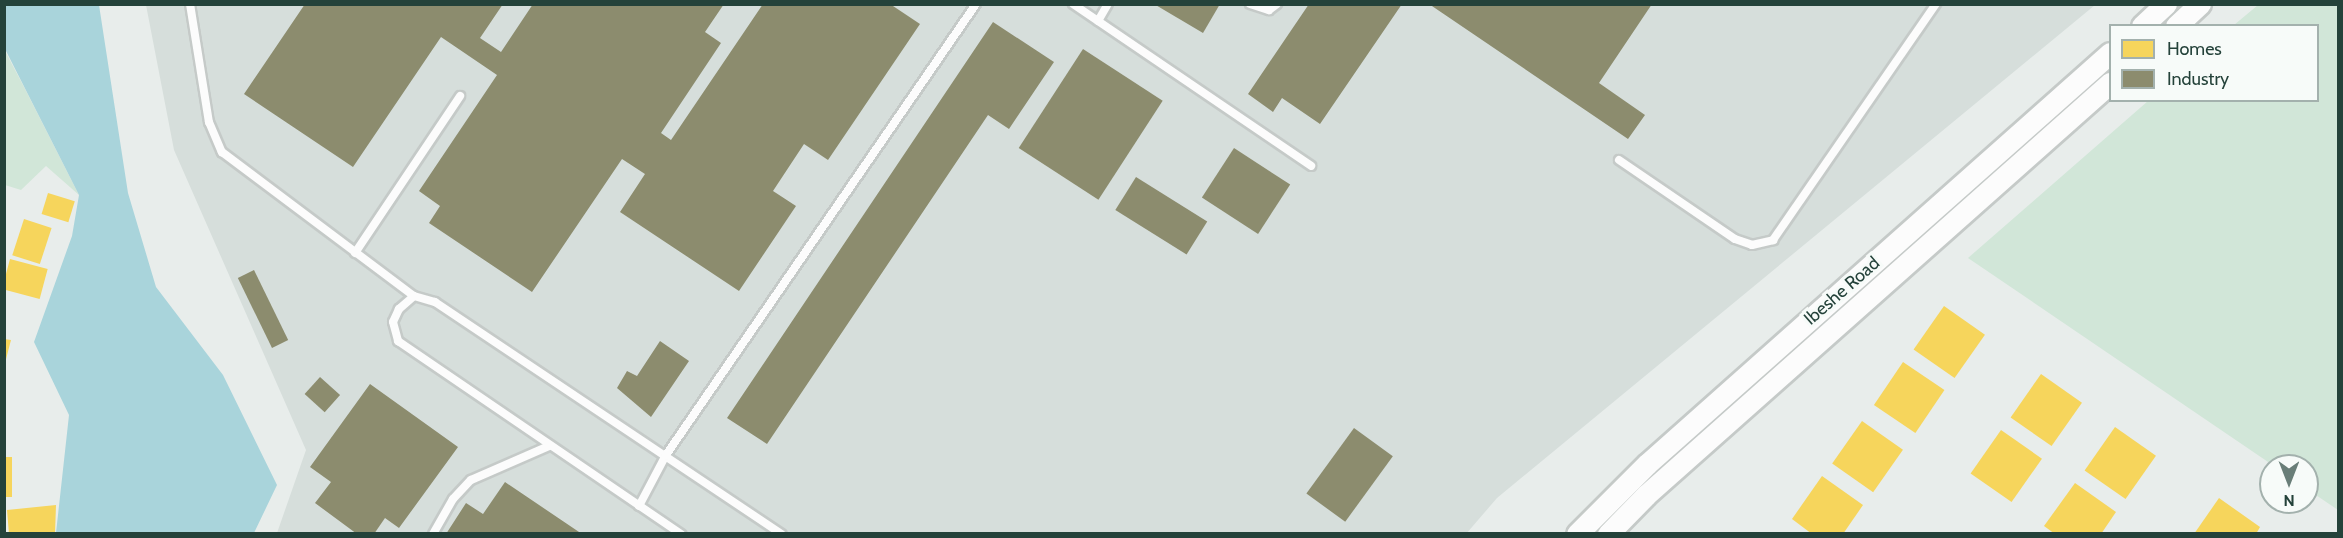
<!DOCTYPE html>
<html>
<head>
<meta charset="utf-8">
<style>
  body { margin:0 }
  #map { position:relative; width:2343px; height:538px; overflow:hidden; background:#e8edeb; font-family:Cabin,sans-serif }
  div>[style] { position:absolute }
  .built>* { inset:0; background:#d6dedb }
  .green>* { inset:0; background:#d1e6d8 }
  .water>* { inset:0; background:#a9d4db }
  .homes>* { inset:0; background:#f6d55c; transform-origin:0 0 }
  .industry>* { inset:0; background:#8c8c6e; transform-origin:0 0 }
  .roads { filter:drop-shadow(2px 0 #c5cac8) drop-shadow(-2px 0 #c5cac8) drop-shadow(0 2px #c5cac8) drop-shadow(0 -2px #c5cac8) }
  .lane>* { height:8px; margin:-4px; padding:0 4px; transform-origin:4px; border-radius:4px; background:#fcfcfc }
  .secondary>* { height:21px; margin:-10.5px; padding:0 10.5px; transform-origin:10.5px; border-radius:10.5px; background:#fcfcfc }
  span { translate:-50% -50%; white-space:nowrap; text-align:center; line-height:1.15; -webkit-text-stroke:6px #f7fbf9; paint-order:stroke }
  .street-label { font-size:18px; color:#24423a }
  .frame { position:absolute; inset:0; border:6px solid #24423a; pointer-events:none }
  .legend { position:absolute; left:2109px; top:24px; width:210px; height:78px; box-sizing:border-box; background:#f7fbf9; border:2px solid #a3b1ad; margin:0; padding:8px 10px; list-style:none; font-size:18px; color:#24423a }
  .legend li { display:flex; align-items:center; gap:12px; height:30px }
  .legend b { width:30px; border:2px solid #a3b1ad }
  .north { position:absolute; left:2259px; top:454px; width:60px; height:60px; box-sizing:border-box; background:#f7fbf9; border:2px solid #a3b1ad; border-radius:50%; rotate:180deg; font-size:16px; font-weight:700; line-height:24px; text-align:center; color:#24423a }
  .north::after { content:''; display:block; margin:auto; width:21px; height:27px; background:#697e78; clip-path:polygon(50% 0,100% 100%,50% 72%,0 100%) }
</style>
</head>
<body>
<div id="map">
  <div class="built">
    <i style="clip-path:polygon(146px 5px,2095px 5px,1497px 498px,1466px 534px,277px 533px,306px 450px,174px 150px)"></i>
  </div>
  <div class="green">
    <i style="clip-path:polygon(2258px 5px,2335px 4px,2338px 8px,2338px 510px,2307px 489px,2307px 466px,2274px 466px,1968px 258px,2148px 101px,2318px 100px,2318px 26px,2234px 25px)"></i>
    <i style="clip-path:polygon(4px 49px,24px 87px,79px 195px,46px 166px,21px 190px,5px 185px)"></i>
  </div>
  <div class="water">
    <i style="clip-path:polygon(5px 4px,99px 5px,128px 193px,156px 287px,223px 375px,277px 485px,254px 533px,56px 533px,69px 415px,34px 342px,72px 236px,79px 195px,5px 49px)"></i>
  </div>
  <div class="homes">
    <i style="left:48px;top:193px;width:28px;height:22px;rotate:17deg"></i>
    <i style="left:24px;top:219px;width:29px;height:38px;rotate:18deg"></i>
    <i style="left:10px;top:259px;width:39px;height:31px;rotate:15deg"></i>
    <i style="left:1944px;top:306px;width:50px;height:53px;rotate:35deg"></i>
    <i style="clip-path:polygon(4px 339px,11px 340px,5px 363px,4px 363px)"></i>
    <i style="left:1903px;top:362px;width:50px;height:52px;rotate:34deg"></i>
    <i style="left:2041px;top:374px;width:50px;height:53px;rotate:35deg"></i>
    <i style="left:1862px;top:421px;width:50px;height:52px;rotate:35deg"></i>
    <i style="left:2115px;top:427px;width:50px;height:53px;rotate:35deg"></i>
    <i style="left:2001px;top:430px;width:50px;height:53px;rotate:35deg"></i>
    <i style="left:4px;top:457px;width:8px;height:40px"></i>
    <i style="clip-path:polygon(1822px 476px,1863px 505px,1843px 534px,1812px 534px,1792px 519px)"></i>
    <i style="clip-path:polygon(2075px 483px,2116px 512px,2101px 534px,2055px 534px,2044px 526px)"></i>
    <i style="clip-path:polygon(2219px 498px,2260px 527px,2256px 534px,2194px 534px)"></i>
    <i style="clip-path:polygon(56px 505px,55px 534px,9px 534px,7px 510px)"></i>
  </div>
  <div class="industry">
    <i style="clip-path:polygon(305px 4px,503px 4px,480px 38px,501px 52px,533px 4px,724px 4px,705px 32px,721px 43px,661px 133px,671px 140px,763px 4px,890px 4px,920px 24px,828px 160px,804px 144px,773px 191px,796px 206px,739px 291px,620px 212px,645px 174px,622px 159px,532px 292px,429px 223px,440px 206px,419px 191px,497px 75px,441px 37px,353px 167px,244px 94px)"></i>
    <i style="clip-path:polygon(1154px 4px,1220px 4px,1203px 33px)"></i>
    <i style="clip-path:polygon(1309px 4px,1402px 4px,1320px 124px,1282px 98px,1273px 112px,1248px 94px)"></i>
    <i style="clip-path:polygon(1429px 4px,1652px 4px,1599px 83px,1645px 115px,1628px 139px)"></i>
    <i style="clip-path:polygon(993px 22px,1054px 62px,1009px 129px,988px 115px,767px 444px,727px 418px)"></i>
    <i style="left:1083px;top:49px;width:95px;height:118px;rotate:33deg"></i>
    <i style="left:1234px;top:148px;width:67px;height:59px;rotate:33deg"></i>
    <i style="left:1136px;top:177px;width:84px;height:39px;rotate:32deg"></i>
    <i style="left:254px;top:270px;width:78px;height:18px;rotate:64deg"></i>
    <i style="clip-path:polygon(660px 341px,689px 361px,651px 417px,617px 388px,627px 371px,637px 376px)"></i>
    <i style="left:320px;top:377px;width:27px;height:23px;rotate:42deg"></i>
    <i style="clip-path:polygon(370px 384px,458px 447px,399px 528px,385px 518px,374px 534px,357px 534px,315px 503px,331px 482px,310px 467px)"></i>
    <i style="left:1354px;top:428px;width:48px;height:81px;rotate:36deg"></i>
    <i style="clip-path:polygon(505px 482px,582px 534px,446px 534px,466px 503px,483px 514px)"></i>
  </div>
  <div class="roads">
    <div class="lane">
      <i style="left:190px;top:4px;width:120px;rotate:80.9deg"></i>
      <i style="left:209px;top:122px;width:33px;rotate:67deg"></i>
      <i style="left:222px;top:152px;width:240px;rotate:36.9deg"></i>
      <i style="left:414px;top:296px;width:22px;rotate:16deg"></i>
      <i style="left:435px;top:302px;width:417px;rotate:33.8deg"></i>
      <i style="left:1073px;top:4px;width:288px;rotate:34.2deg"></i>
      <i style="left:1250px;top:4px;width:20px;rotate:18deg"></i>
      <i style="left:1269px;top:10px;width:10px;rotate:-37deg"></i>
      <i style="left:1098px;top:21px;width:20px;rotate:-60deg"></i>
      <i style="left:1619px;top:160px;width:140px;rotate:34.3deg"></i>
      <i style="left:1735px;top:239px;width:18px;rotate:19deg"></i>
      <i style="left:1752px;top:245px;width:22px;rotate:-13deg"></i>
      <i style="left:1773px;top:240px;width:287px;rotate:-55.4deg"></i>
      <i style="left:355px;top:253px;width:189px;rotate:-56.2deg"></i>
      <i style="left:414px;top:296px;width:20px;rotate:139deg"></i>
      <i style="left:399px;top:309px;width:14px;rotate:115deg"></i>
      <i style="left:393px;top:322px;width:20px;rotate:75deg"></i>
      <i style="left:398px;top:341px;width:343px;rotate:34.3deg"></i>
      <i style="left:639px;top:506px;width:58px;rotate:-62.1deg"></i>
      <i style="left:666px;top:455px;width:547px;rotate:-55.5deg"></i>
      <i style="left:433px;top:534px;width:40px;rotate:-60.3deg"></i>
      <i style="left:453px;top:499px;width:26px;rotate:-47deg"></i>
      <i style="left:471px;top:480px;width:85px;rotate:-23.6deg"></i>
    </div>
    <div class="secondary">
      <i style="left:2142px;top:26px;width:33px;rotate:-43deg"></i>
      <i style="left:2176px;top:26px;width:33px;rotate:-43deg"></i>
      <i style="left:1577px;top:534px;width:99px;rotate:-45deg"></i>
      <i style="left:1647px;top:464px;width:619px;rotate:-41.6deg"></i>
      <i style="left:1608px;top:534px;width:54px;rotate:-45.7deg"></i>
      <i style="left:1646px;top:495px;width:621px;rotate:-41.6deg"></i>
    </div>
  </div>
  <div class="street-label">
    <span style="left:1842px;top:291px;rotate:-41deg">Ibeshe Road</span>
  </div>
  <div class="frame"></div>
  <ul class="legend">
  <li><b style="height:16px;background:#f6d55c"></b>Homes</li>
  <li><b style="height:16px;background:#8c8c6e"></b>Industry</li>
  </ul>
  <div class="north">N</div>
</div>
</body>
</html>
